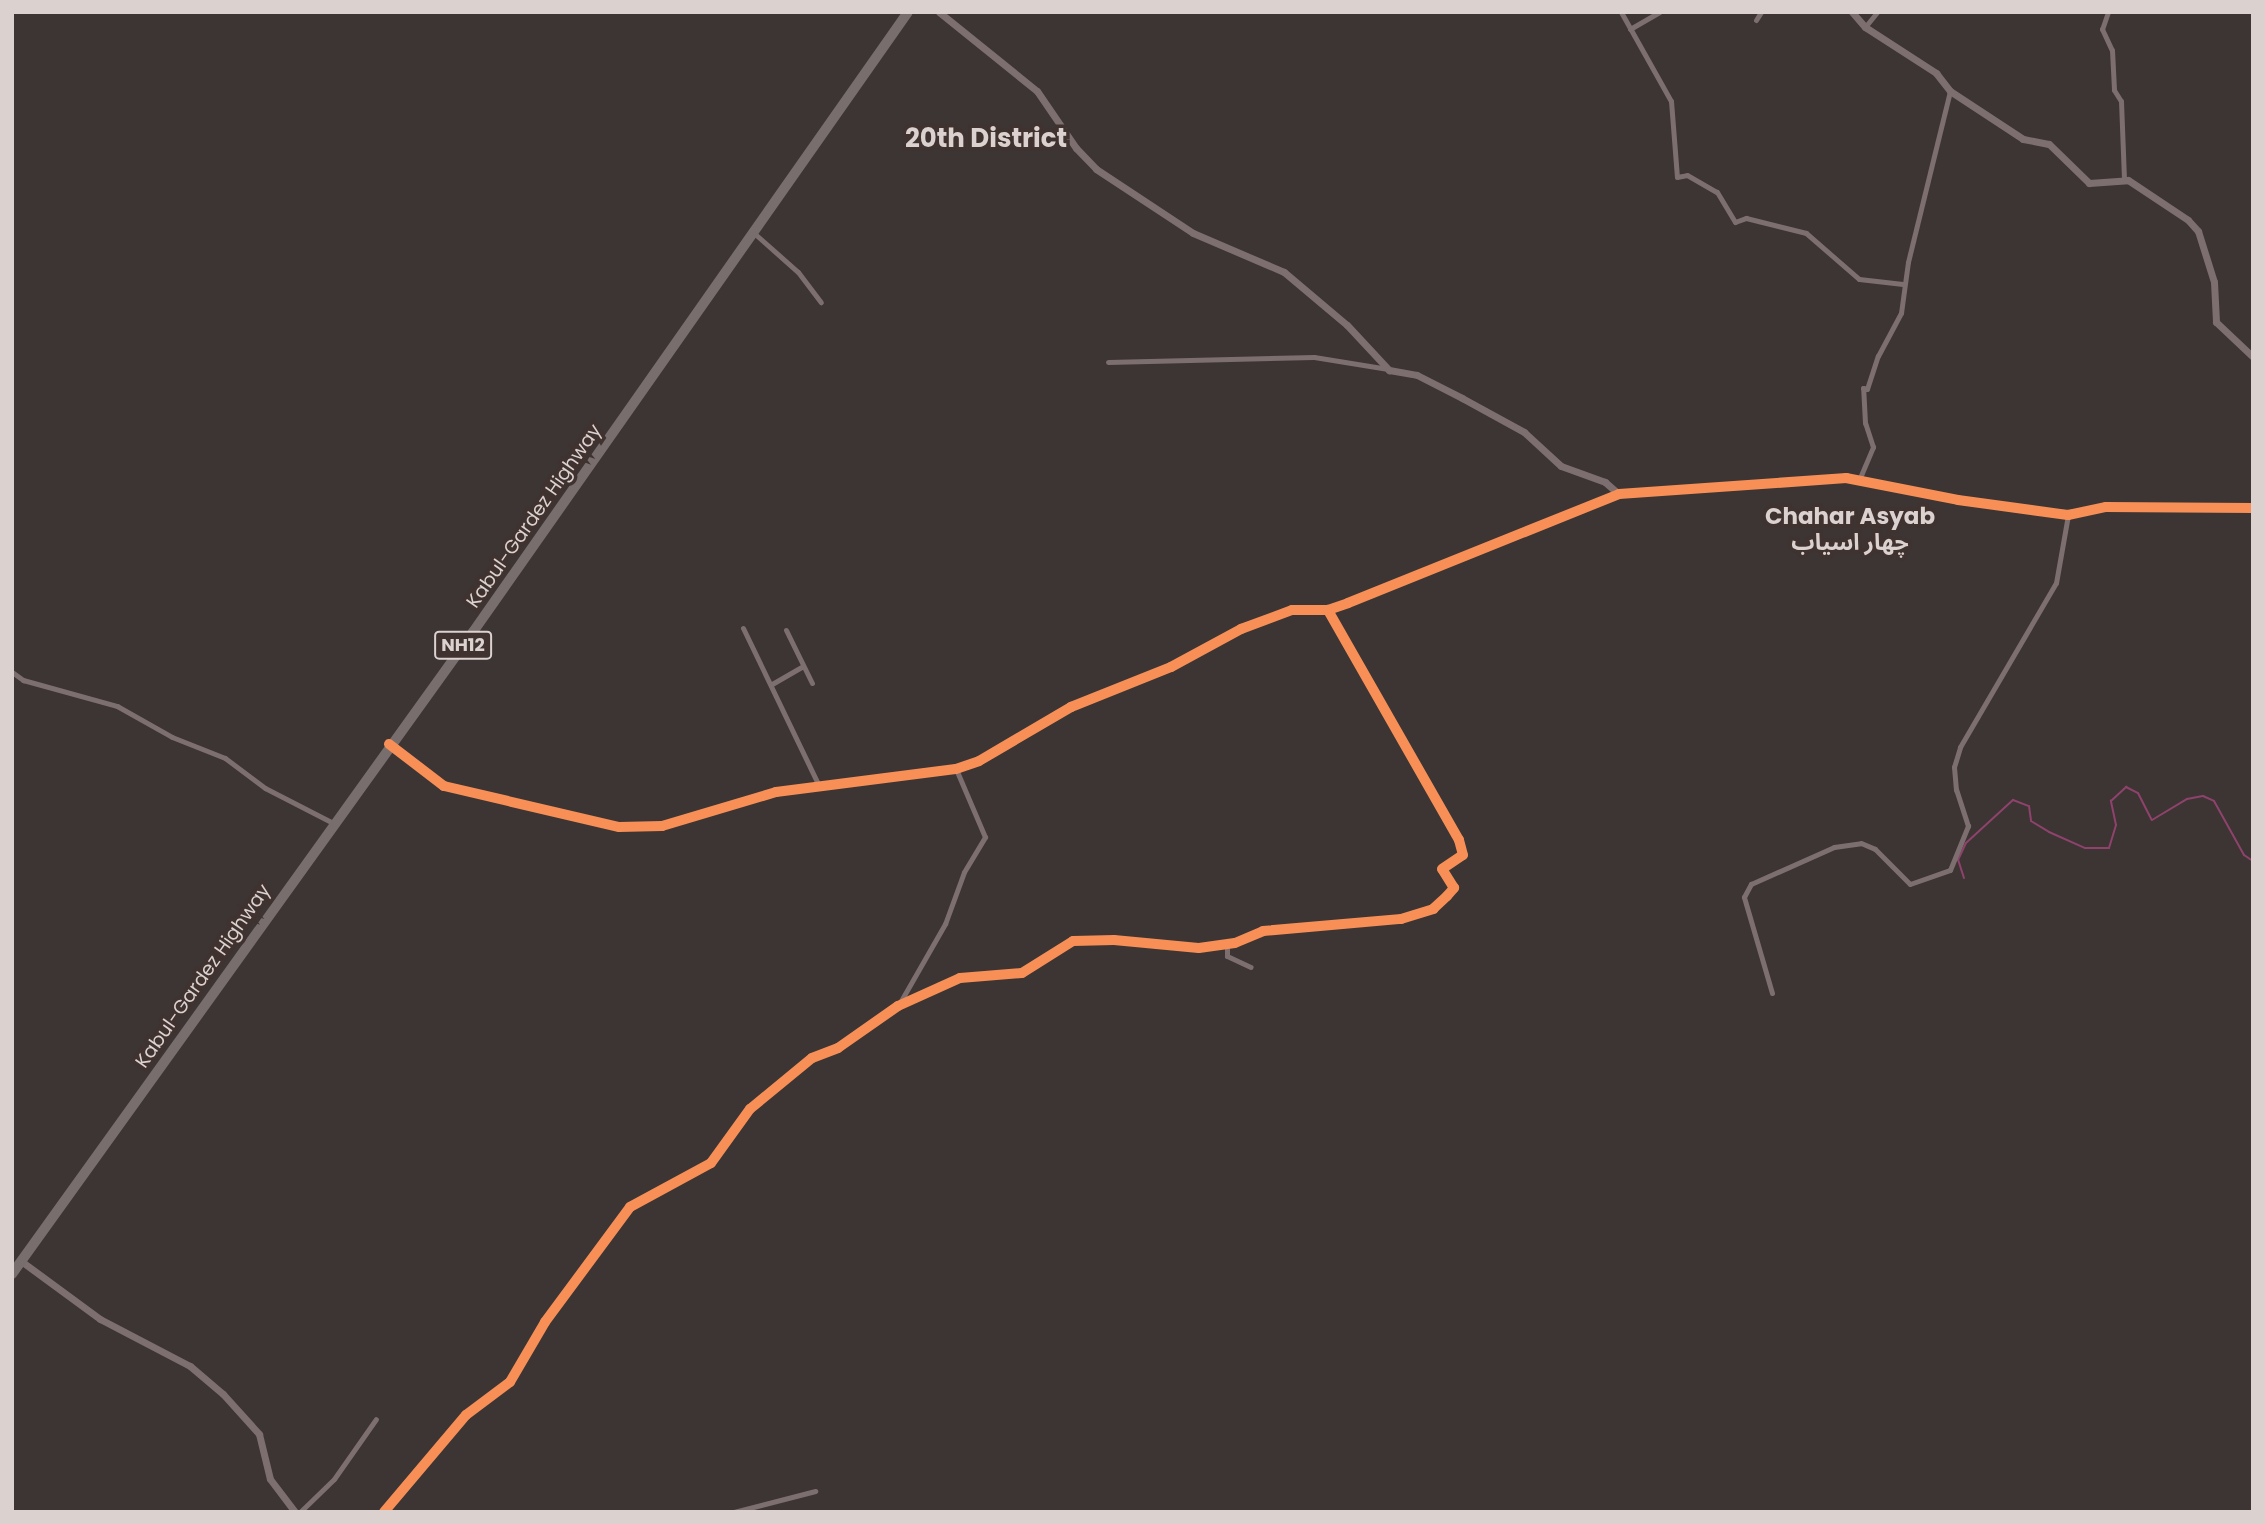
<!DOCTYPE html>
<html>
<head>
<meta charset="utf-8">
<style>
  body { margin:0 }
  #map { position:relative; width:2265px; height:1524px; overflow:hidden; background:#3c3533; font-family:Poppins,"Noto Sans Arabic",sans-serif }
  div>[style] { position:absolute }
  .stream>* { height:2px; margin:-1px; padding:0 1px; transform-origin:1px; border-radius:1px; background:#8e426c }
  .minor>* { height:5px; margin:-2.5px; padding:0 2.5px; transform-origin:2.5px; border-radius:2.5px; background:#7d6f6f }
  .tertiary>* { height:7px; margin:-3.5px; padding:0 3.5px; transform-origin:3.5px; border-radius:3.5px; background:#7d6f6f }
  .trunk>* { height:10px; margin:-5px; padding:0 5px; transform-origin:5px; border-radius:5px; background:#786e6d }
  .cycleway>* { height:10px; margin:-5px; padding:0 5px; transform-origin:5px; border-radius:5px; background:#f78f57 }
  span { translate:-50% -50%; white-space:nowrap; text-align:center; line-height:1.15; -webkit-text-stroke:7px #40322f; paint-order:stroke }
  .shield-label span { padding:2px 5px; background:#40322f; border:2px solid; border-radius:5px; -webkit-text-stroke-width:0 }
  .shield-label { font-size:18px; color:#dbd2d0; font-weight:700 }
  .street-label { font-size:19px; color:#dbd2d0 }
  .quarter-label { font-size:23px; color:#dbd2d0; font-weight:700 }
  .district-label { font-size:26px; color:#dbd2d0; font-weight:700 }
  .frame { position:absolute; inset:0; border:14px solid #dbd2d0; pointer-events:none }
</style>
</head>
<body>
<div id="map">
  <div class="stream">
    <i style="left:1964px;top:878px;width:19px;rotate:-108deg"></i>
    <i style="left:1958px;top:860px;width:19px;rotate:-65deg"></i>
    <i style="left:1966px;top:843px;width:64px;rotate:-42.5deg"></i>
    <i style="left:2013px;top:800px;width:17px;rotate:21deg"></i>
    <i style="left:2029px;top:806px;width:15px;rotate:82deg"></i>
    <i style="left:2031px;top:821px;width:21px;rotate:31deg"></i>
    <i style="left:2049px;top:832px;width:39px;rotate:24deg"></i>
    <i style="left:2085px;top:848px;width:24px"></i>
    <i style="left:2109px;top:848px;width:24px;rotate:-73deg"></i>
    <i style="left:2116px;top:825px;width:25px;rotate:-102deg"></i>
    <i style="left:2111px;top:801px;width:21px;rotate:-43deg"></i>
    <i style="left:2126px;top:787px;width:13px;rotate:27deg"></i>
    <i style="left:2138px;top:793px;width:30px;rotate:63deg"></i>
    <i style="left:2152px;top:820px;width:41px;rotate:-31deg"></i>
    <i style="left:2187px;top:799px;width:16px;rotate:-11deg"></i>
    <i style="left:2203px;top:796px;width:12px;rotate:24deg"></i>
    <i style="left:2214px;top:801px;width:62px;rotate:60.9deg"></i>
    <i style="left:2244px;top:855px;width:11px;rotate:34deg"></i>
  </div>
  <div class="minor">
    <i style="left:1621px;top:12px;width:102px;rotate:60.7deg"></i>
    <i style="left:1671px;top:101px;width:76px;rotate:85.5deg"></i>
    <i style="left:1677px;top:177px;width:10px;rotate:-11deg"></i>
    <i style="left:1687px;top:175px;width:34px;rotate:30deg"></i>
    <i style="left:1717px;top:192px;width:35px;rotate:59deg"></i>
    <i style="left:1735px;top:222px;width:12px;rotate:-20deg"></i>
    <i style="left:1746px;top:218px;width:62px;rotate:14deg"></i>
    <i style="left:1806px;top:233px;width:70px;rotate:41deg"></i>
    <i style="left:1859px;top:279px;width:44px;rotate:6.5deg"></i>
    <i style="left:2108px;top:12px;width:18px;rotate:109deg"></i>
    <i style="left:2102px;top:29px;width:23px;rotate:65deg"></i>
    <i style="left:2112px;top:50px;width:40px;rotate:87.1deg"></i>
    <i style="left:2114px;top:90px;width:13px;rotate:58deg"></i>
    <i style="left:2121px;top:101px;width:79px;rotate:87.8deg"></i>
    <i style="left:1756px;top:20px;width:9px;rotate:-58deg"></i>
    <i style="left:1865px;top:27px;width:19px;rotate:-51deg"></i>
    <i style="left:1630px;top:29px;width:34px;rotate:-30deg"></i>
    <i style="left:755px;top:234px;width:57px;rotate:41.5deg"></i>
    <i style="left:798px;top:272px;width:38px;rotate:53deg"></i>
    <i style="left:1108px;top:362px;width:206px;rotate:-1.4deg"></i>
    <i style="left:1314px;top:357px;width:75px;rotate:9.2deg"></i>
    <i style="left:1859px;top:480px;width:36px;rotate:-67deg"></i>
    <i style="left:1873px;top:447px;width:25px;rotate:-108deg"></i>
    <i style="left:1865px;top:423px;width:35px;rotate:-93deg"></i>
    <i style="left:1863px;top:388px;width:4px;rotate:14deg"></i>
    <i style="left:1867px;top:389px;width:35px;rotate:-72deg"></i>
    <i style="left:1878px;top:356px;width:49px;rotate:-61.9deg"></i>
    <i style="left:1901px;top:313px;width:51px;rotate:-82.2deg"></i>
    <i style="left:1908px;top:262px;width:176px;rotate:-76.2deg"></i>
    <i style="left:743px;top:628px;width:173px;rotate:64.3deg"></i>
    <i style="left:786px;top:630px;width:59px;rotate:63.9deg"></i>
    <i style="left:12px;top:672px;width:14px;rotate:36deg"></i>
    <i style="left:23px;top:680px;width:98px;rotate:15.5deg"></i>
    <i style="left:117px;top:706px;width:63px;rotate:29.4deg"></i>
    <i style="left:172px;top:737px;width:57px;rotate:21.6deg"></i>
    <i style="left:225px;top:758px;width:50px;rotate:36.9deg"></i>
    <i style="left:265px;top:788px;width:76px;rotate:27.2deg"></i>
    <i style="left:772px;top:684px;width:34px;rotate:-30deg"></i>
    <i style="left:1227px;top:946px;width:10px;rotate:90deg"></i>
    <i style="left:1227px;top:956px;width:26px;rotate:25deg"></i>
    <i style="left:1772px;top:993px;width:100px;rotate:-106.3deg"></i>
    <i style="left:1744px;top:897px;width:15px;rotate:-62deg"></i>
    <i style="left:1751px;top:884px;width:91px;rotate:-24deg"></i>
    <i style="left:1834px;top:847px;width:27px;rotate:-8deg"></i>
    <i style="left:1861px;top:843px;width:15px;rotate:23deg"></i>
    <i style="left:1875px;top:849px;width:49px;rotate:45deg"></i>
    <i style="left:1910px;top:884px;width:42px;rotate:-19.3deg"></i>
    <i style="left:1950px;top:870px;width:48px;rotate:-67.8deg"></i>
    <i style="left:1968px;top:826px;width:38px;rotate:-108deg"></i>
    <i style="left:1956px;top:790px;width:23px;rotate:-95deg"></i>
    <i style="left:1954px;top:767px;width:21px;rotate:-73deg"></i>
    <i style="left:1960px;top:747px;width:190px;rotate:-59.7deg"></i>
    <i style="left:2056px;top:583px;width:69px;rotate:-80deg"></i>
    <i style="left:898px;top:1006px;width:95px;rotate:-60.2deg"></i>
    <i style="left:945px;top:924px;width:55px;rotate:-69.9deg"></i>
    <i style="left:964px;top:872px;width:41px;rotate:-59deg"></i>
    <i style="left:985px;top:837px;width:74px;rotate:-113.1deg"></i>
    <i style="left:300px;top:1512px;width:47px;rotate:-44.1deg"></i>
    <i style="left:334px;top:1479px;width:73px;rotate:-55deg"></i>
    <i style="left:384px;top:1512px;width:127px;rotate:-49.8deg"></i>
    <i style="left:466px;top:1415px;width:55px;rotate:-36.9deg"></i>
    <i style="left:510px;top:1382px;width:69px;rotate:-59.7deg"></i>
    <i style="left:545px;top:1322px;width:143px;rotate:-53.5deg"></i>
    <i style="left:630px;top:1207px;width:92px;rotate:-28.5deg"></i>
    <i style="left:711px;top:1163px;width:67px;rotate:-54.2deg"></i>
    <i style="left:750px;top:1109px;width:80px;rotate:-39.4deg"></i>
    <i style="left:812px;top:1058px;width:28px;rotate:-21deg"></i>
    <i style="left:838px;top:1048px;width:73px;rotate:-35deg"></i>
    <i style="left:898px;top:1006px;width:68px;rotate:-24.3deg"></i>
    <i style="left:960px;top:978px;width:62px;rotate:-4.6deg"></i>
    <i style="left:1022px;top:973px;width:60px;rotate:-32.1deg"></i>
    <i style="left:1073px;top:941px;width:41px;rotate:-1.4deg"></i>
    <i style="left:1114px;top:940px;width:85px;rotate:5.4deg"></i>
    <i style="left:1199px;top:948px;width:36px;rotate:-8deg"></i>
    <i style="left:1235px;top:943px;width:30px;rotate:-23deg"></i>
    <i style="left:1263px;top:931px;width:139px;rotate:-5deg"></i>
    <i style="left:1401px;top:919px;width:34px;rotate:-17deg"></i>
    <i style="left:1433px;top:909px;width:19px;rotate:-43deg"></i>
    <i style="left:1447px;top:896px;width:11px;rotate:-49deg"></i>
    <i style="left:1454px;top:888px;width:22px;rotate:-122deg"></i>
    <i style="left:1442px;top:869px;width:25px;rotate:-34deg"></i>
    <i style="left:1463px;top:855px;width:16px;rotate:-105deg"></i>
    <i style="left:1459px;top:840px;width:265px;rotate:-119.7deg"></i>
    <i style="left:660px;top:1512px;width:11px"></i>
    <i style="left:734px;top:1512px;width:84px;rotate:-14.5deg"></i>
  </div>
  <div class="tertiary">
    <i style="left:939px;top:12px;width:126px;rotate:38.9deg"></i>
    <i style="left:1037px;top:91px;width:69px;rotate:55.6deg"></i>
    <i style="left:1076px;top:148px;width:29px;rotate:46deg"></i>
    <i style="left:1096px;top:169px;width:116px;rotate:33.4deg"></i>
    <i style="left:1193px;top:233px;width:99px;rotate:23.2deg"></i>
    <i style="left:1284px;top:272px;width:82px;rotate:40.1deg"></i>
    <i style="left:1347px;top:325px;width:62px;rotate:47deg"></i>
    <i style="left:1389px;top:370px;width:28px;rotate:10deg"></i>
    <i style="left:1417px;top:375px;width:51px;rotate:27.1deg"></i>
    <i style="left:1462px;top:398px;width:71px;rotate:28.7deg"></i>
    <i style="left:1524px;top:432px;width:50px;rotate:42.6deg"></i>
    <i style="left:1561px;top:466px;width:47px;rotate:20deg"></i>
    <i style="left:1605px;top:482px;width:18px;rotate:41deg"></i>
    <i style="left:1852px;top:12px;width:20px;rotate:49deg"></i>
    <i style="left:1865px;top:27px;width:85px;rotate:32.9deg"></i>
    <i style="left:1936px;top:73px;width:23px;rotate:52deg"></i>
    <i style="left:1950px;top:91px;width:87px;rotate:33.3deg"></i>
    <i style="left:2023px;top:139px;width:26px;rotate:11deg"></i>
    <i style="left:2049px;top:144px;width:56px;rotate:44.3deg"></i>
    <i style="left:2089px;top:183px;width:39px;rotate:-4deg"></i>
    <i style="left:2128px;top:180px;width:72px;rotate:33.7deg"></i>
    <i style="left:2188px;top:220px;width:15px;rotate:48deg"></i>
    <i style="left:2198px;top:231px;width:53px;rotate:72.6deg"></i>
    <i style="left:2214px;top:282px;width:40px;rotate:87.1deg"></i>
    <i style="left:2216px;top:322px;width:51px;rotate:43.4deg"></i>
    <i style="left:390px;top:744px;width:68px;rotate:37.9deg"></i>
    <i style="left:444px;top:786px;width:180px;rotate:13.2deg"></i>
    <i style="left:619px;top:827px;width:43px;rotate:-1.3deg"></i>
    <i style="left:662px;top:826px;width:119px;rotate:-16.6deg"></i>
    <i style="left:776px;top:792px;width:181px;rotate:-7.3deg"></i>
    <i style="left:956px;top:769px;width:24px;rotate:-19deg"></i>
    <i style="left:979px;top:761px;width:107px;rotate:-30.4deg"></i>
    <i style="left:1071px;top:707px;width:108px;rotate:-21.8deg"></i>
    <i style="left:1171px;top:667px;width:80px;rotate:-28.5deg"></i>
    <i style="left:1241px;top:629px;width:54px;rotate:-20.4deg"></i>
    <i style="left:1292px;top:610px;width:36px"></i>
    <i style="left:1328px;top:610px;width:21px;rotate:-19deg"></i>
    <i style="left:1348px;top:603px;width:292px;rotate:-21.9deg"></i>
    <i style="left:1619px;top:494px;width:228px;rotate:-4deg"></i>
    <i style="left:1846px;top:478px;width:114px;rotate:11.1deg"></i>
    <i style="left:1958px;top:500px;width:111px;rotate:7.8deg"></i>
    <i style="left:2068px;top:515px;width:39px;rotate:-12deg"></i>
    <i style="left:2106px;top:507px;width:147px;rotate:0.4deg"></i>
    <i style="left:21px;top:1261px;width:98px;rotate:36.3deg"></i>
    <i style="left:100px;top:1319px;width:102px;rotate:27.6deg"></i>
    <i style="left:190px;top:1366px;width:43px;rotate:40.3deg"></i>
    <i style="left:223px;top:1394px;width:54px;rotate:48deg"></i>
    <i style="left:259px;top:1434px;width:46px;rotate:76.3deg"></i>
    <i style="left:270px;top:1479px;width:41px;rotate:52.9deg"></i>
  </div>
  <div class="trunk">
    <i style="left:12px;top:1274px;width:790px;rotate:-54.32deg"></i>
    <i style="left:473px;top:632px;width:757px;rotate:-54.95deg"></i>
  </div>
  <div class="cycleway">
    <i style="left:389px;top:744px;width:69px;rotate:37.4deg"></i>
    <i style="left:444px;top:786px;width:180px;rotate:13.2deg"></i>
    <i style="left:619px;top:827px;width:43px;rotate:-1.3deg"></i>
    <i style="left:662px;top:826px;width:119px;rotate:-16.6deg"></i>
    <i style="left:776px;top:792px;width:181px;rotate:-7.3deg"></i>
    <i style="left:956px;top:769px;width:24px;rotate:-19deg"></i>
    <i style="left:979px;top:761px;width:107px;rotate:-30.4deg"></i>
    <i style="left:1071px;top:707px;width:108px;rotate:-21.8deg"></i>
    <i style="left:1171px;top:667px;width:80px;rotate:-28.5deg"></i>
    <i style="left:1241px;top:629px;width:54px;rotate:-20.4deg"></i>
    <i style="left:1292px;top:610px;width:36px"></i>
    <i style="left:1328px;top:610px;width:21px;rotate:-19deg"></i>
    <i style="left:1348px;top:603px;width:292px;rotate:-21.9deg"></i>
    <i style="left:1619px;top:494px;width:228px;rotate:-4deg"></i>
    <i style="left:1846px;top:478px;width:114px;rotate:11.1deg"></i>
    <i style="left:1958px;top:500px;width:111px;rotate:7.8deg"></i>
    <i style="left:2068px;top:515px;width:39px;rotate:-12deg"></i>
    <i style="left:2106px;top:507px;width:147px;rotate:0.4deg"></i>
    <i style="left:384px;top:1512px;width:127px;rotate:-49.8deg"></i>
    <i style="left:466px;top:1415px;width:55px;rotate:-36.9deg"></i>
    <i style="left:510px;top:1382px;width:69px;rotate:-59.7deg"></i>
    <i style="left:545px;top:1322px;width:143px;rotate:-53.5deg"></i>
    <i style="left:630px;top:1207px;width:92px;rotate:-28.5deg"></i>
    <i style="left:711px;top:1163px;width:67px;rotate:-54.2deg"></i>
    <i style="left:750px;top:1109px;width:80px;rotate:-39.4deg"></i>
    <i style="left:812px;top:1058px;width:28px;rotate:-21deg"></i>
    <i style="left:838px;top:1048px;width:73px;rotate:-35deg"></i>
    <i style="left:898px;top:1006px;width:68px;rotate:-24.3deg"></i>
    <i style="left:960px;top:978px;width:62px;rotate:-4.6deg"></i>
    <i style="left:1022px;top:973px;width:60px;rotate:-32.1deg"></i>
    <i style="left:1073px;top:941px;width:41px;rotate:-1.4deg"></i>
    <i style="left:1114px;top:940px;width:85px;rotate:5.4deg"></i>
    <i style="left:1199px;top:948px;width:36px;rotate:-8deg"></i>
    <i style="left:1235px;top:943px;width:30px;rotate:-23deg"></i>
    <i style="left:1263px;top:931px;width:139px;rotate:-5deg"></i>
    <i style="left:1401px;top:919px;width:34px;rotate:-17deg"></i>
    <i style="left:1433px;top:909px;width:19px;rotate:-43deg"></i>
    <i style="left:1447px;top:896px;width:11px;rotate:-49deg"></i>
    <i style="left:1454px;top:888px;width:22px;rotate:-122deg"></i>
    <i style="left:1442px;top:869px;width:25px;rotate:-34deg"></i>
    <i style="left:1463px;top:855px;width:16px;rotate:-105deg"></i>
    <i style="left:1459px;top:840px;width:265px;rotate:-119.7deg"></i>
  </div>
  <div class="shield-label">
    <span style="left:463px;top:645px">NH12</span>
  </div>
  <div class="street-label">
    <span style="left:534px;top:516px;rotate:-55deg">Kabul-Gardez Highway</span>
    <span style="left:203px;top:976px;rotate:-55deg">Kabul-Gardez Highway</span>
  </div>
  <div class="quarter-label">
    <span style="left:1850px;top:529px">Chahar Asyab<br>چهار اسیاب</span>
  </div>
  <div class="district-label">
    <span style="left:986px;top:139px">20th District</span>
  </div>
  <div class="frame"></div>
</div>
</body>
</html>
